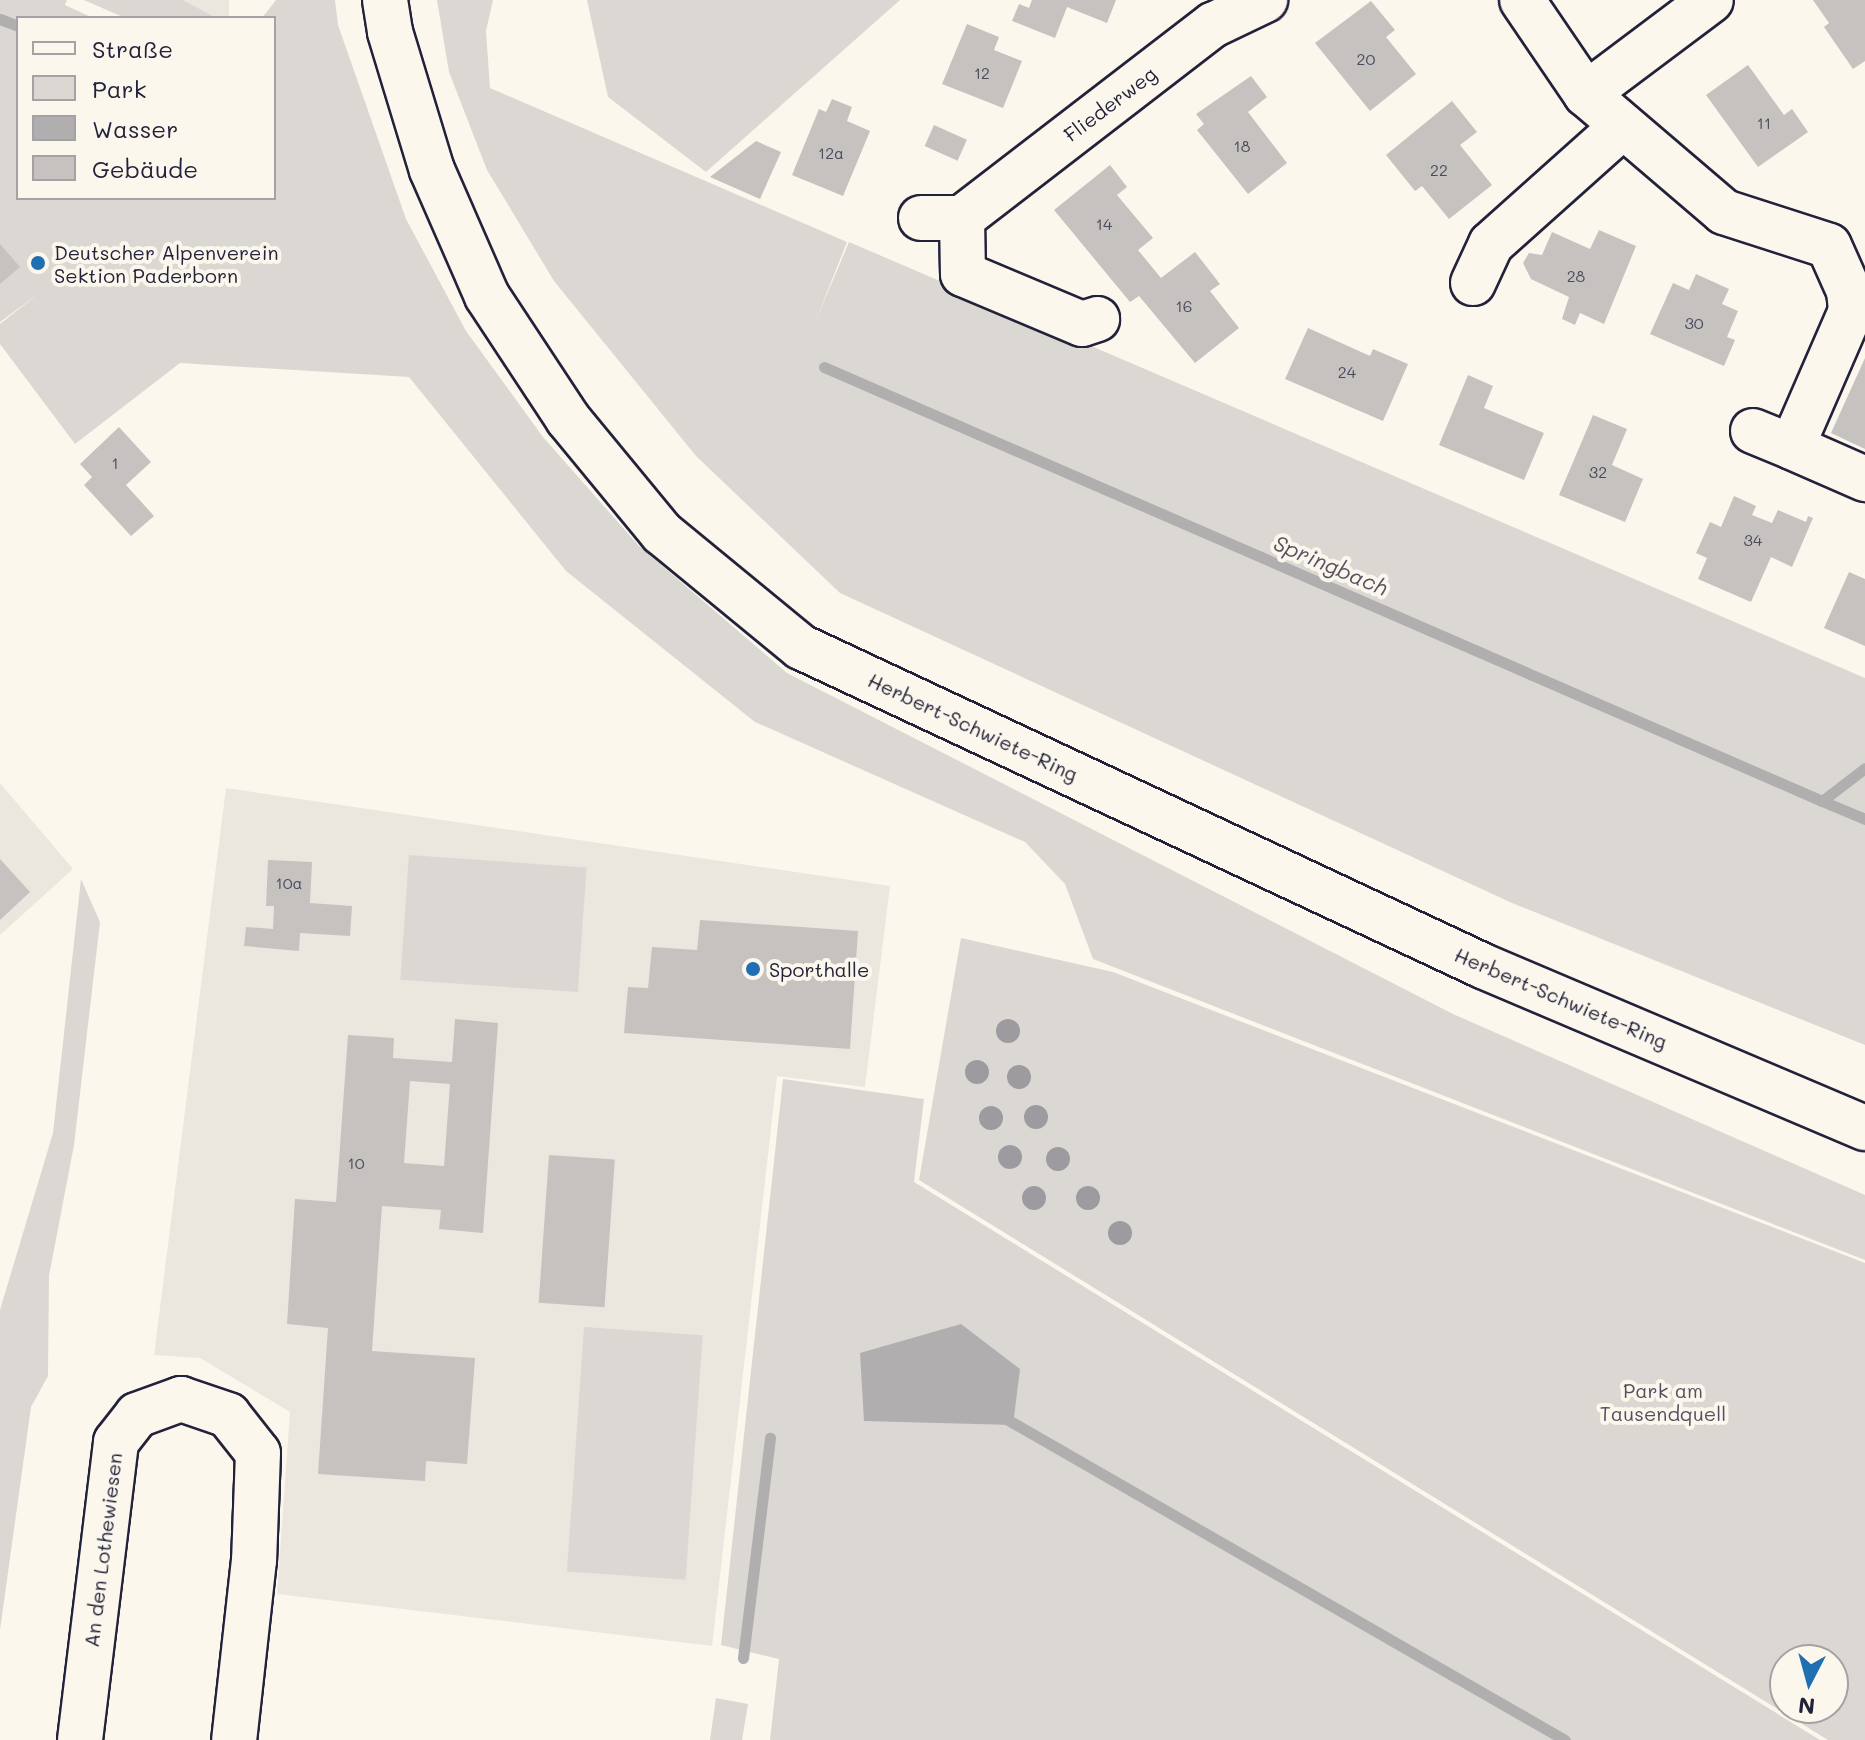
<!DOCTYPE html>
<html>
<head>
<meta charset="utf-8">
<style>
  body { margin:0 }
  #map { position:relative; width:1865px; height:1740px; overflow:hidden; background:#fbf7ec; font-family:Mali,sans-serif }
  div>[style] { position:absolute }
  .built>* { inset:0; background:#ebe7df }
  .green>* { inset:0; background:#dbd8d3; transform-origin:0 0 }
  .water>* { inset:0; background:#b1aeb0 }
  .stream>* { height:11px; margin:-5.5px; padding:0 5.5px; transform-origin:5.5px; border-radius:5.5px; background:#b1aeb0 }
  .building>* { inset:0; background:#c6c2c0; transform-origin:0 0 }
  .roads { filter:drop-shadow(2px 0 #22223b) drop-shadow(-2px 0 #22223b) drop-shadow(0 2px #22223b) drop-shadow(0 -2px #22223b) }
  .minor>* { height:44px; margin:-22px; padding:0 22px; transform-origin:22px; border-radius:22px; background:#fbf7ec }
  .major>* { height:44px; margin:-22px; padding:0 22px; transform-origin:22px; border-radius:22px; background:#fbf7ec }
  .trees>* { width:24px; height:24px; margin:-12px; border-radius:50%; background:#9d9ba0 }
  .dots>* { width:22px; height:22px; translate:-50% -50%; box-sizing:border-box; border:4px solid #fbf7ec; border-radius:50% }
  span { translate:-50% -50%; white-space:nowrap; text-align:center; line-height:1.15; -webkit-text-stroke:8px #fbf7ec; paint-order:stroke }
  .number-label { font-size:16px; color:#4b4a5c }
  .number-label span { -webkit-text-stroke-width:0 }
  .street-label { font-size:20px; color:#22223b }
  .poi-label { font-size:20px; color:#22223b }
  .left { translate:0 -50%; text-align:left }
  .park-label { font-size:20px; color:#505061 }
  .water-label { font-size:22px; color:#545364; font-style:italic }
  .legend { position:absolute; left:16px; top:16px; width:260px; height:184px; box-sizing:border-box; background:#fbf7ec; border:2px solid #a4a2a5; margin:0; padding:10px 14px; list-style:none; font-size:24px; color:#22223b }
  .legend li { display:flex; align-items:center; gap:16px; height:40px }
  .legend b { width:40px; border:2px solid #a4a2a5 }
  .north { position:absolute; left:1769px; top:1644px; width:80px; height:80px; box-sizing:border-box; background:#fbf7ec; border:2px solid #a4a2a5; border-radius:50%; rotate:186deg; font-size:22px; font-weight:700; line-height:32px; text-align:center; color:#22223b }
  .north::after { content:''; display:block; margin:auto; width:28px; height:36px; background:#1f6fb2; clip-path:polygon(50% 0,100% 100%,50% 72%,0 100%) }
</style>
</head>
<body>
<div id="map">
  <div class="built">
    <i style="clip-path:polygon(183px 0,229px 0,229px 18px,217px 18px)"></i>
    <i style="clip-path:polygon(0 783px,73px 869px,0 935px)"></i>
    <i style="clip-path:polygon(226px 788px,890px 886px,865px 1087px,777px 1076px,712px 1646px,277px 1594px,290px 1412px,200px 1358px,154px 1355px)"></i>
  </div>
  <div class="green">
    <i style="clip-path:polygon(0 0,67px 0,65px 5px,93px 18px,18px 18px,18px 198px,274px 198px,274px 18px,262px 18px,276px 0,335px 0,338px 25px,406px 219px,466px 331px,543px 437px,639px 546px,787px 673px,1453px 1014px,1865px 1195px,1865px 1260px,1093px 959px,1065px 884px,1025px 842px,755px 722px,566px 571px,409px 377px,180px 363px,75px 444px,0 344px,0 324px,38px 294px,0 322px)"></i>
    <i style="clip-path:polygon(84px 0,183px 0,217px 18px,125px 18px)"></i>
    <i style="clip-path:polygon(437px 0,493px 0,486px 31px,490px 88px,847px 242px,816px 320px,849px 242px,1865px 678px,1865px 1045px,1512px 903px,840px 593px,696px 456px,554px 281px,487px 170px,449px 72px)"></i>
    <i style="clip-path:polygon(587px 0,900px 0,706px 172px,608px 97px)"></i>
    <i style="left:409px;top:855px;width:178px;height:125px;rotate:4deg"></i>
    <i style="clip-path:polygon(81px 879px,100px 922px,74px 1145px,49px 1276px,48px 1376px,31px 1407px,0 1630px,0 1310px,53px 1133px)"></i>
    <i style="clip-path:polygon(evenodd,961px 938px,1113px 972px,1865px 1263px,1865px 1740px,1828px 1740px,919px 1180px,961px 938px,1785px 1660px,1833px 1660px,1833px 1708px,1785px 1708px,1785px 1660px)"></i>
    <i style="clip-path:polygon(783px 1079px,924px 1099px,914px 1182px,1820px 1740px,770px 1740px,779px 1659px,721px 1645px)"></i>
    <i style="left:584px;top:1327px;width:119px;height:245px;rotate:4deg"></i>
    <i style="clip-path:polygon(716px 1698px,748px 1704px,742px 1740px,710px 1740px)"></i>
  </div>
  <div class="water">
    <i style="clip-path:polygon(961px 1324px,1020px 1369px,1013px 1425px,864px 1421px,860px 1353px)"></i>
  </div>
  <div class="stream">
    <i style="left:0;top:19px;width:19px;rotate:21deg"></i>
    <i style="left:824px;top:367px;width:1088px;rotate:23.5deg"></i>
    <i style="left:1822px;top:801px;width:54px;rotate:-37.5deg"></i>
    <i style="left:1822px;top:801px;width:47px;rotate:22.7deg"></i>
    <i style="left:1003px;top:1417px;width:648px;rotate:29.89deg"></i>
    <i style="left:743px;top:1658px;width:222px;rotate:-83deg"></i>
  </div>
  <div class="building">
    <i style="clip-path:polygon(1032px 0,1116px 0,1107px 23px,1067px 7px,1055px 38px,1012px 21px,1019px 4px,1029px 8px)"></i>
    <i style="clip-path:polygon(1813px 0,1865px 0,1865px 61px,1853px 69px,1824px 27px,1829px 23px)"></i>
    <i style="clip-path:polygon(1371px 1px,1395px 30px,1386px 37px,1416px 74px,1370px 111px,1315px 43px)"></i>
    <i style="clip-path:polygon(967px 24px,999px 37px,994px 50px,1022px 61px,1003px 108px,942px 84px)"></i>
    <i style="clip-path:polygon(1748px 65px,1784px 115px,1792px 109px,1808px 132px,1758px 167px,1706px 95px)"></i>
    <i style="clip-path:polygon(1251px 76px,1267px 97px,1248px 112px,1287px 163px,1248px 194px,1197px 130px,1204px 124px,1196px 114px)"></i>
    <i style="clip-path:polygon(832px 99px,852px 107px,847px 121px,870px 131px,843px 196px,792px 175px,819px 109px,826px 112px)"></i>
    <i style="clip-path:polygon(1452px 101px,1477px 132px,1460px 145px,1492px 185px,1449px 219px,1422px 186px,1415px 191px,1386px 155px)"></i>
    <i style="left:934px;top:125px;width:36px;height:23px;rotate:24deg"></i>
    <i style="clip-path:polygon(756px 141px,781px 152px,760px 199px,710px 177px)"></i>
    <i style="clip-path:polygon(1110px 165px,1127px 187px,1117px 195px,1153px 238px,1138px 250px,1161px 278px,1195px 252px,1220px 284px,1210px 291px,1239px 328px,1195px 363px,1139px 296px,1130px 302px,1054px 210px)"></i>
    <i style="clip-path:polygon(1599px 230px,1636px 246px,1604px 324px,1580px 313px,1575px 325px,1562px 319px,1569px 297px,1531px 279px,1523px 263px,1529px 253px,1542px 255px,1552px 232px,1590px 249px)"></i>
    <i style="clip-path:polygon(0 244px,20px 267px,0 284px)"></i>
    <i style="clip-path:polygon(1696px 274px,1729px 289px,1722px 304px,1738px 311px,1727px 337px,1735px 340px,1724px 366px,1650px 334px,1673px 283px,1689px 290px)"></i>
    <i style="clip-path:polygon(1308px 328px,1370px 356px,1373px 349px,1408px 364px,1383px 421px,1285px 379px)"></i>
    <i style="clip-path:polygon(1865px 358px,1865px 449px,1831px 433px)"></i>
    <i style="clip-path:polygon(1468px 375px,1493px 386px,1484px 408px,1544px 433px,1524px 480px,1439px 445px)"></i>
    <i style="clip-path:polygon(1593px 415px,1627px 429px,1612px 465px,1643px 479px,1625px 522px,1559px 495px)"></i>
    <i style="clip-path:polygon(119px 427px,151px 462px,126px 485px,154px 516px,131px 536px,84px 485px,92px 477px,80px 464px)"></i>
    <i style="clip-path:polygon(1734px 496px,1756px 506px,1752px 515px,1772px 523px,1778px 510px,1806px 522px,1808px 516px,1813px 518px,1792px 567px,1771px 557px,1751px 602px,1698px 579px,1707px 558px,1696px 553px,1710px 522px,1721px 527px)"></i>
    <i style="clip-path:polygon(1849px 572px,1865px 579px,1865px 646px,1824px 628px)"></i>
    <i style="clip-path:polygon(0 859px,30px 892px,0 920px)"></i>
    <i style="clip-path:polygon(268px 860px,312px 862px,310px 903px,352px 906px,350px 936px,300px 933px,299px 951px,244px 946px,246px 927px,273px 929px,274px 906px,266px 906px)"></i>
    <i style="clip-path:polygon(700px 920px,858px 931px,850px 1049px,624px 1033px,628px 987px,648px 988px,652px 947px,697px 950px)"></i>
    <i style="clip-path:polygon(evenodd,455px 1019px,498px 1023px,483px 1233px,439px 1229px,441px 1210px,382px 1206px,372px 1351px,475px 1358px,467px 1464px,426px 1461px,425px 1481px,318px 1474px,328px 1328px,287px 1324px,295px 1199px,336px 1202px,348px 1035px,394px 1038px,393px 1058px,452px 1062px,455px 1019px,410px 1081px,450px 1084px,444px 1166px,404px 1163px,410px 1081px)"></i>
    <i style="left:549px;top:1155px;width:66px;height:148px;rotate:4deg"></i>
  </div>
  <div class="roads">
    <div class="minor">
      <i style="left:1522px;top:0;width:114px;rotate:55.8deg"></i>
      <i style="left:1586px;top:94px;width:182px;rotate:40.5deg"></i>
      <i style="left:1724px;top:212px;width:110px;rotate:17.9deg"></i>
      <i style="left:1829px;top:246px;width:49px;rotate:66deg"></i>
      <i style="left:1849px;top:291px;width:20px;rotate:84deg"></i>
      <i style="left:1851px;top:311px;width:148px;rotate:113.5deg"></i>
      <i style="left:1792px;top:447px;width:80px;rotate:23.7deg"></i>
      <i style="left:1586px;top:94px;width:156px;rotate:-36.9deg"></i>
      <i style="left:921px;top:218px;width:41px"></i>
      <i style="left:962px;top:218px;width:317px;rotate:-37.6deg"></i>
      <i style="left:1213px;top:25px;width:58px;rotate:-25.7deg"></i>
      <i style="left:962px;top:218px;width:56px;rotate:89deg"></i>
      <i style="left:963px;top:274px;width:129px;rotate:22.8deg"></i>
      <i style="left:1082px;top:324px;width:16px;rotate:-18deg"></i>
      <i style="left:1473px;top:283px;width:43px;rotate:-65.2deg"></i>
      <i style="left:1491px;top:244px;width:177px;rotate:-41.8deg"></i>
      <i style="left:1753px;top:431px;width:42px;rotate:22.3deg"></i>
      <i style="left:80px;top:1740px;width:300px;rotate:-83.1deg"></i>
      <i style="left:116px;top:1442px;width:34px;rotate:-52deg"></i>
      <i style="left:137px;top:1415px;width:47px;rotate:-20deg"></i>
      <i style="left:181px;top:1399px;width:50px;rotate:18.8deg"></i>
      <i style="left:228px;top:1415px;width:48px;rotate:51.7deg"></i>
      <i style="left:258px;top:1453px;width:107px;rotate:92.1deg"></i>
      <i style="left:254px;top:1560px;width:181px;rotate:96.3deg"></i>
    </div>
    <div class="major">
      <i style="left:385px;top:0;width:32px;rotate:81deg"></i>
      <i style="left:390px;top:32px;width:144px;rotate:73.1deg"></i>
      <i style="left:432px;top:170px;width:137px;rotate:66.4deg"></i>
      <i style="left:487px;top:296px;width:147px;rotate:56.6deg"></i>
      <i style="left:568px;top:419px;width:148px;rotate:50.5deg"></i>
      <i style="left:662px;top:533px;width:180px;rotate:39.4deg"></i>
      <i style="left:801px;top:647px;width:753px;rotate:25.07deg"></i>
      <i style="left:1483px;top:966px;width:415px;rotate:23deg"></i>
    </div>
  </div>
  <div class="trees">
    <i style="left:1008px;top:1031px"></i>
    <i style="left:977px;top:1072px"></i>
    <i style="left:1019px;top:1077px"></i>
    <i style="left:1036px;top:1117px"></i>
    <i style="left:991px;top:1118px"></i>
    <i style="left:1010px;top:1157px"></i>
    <i style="left:1058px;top:1159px"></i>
    <i style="left:1034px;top:1198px"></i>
    <i style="left:1088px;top:1198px"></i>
    <i style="left:1120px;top:1233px"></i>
  </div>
  <div class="dots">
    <i style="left:38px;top:263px;background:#1f6fb2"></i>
    <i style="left:753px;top:969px;background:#1f6fb2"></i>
  </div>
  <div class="number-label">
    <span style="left:1366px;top:59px">20</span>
    <span style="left:982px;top:73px">12</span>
    <span style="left:1764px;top:123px">11</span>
    <span style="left:1242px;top:146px">18</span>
    <span style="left:831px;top:153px">12a</span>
    <span style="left:1439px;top:170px">22</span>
    <span style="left:1104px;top:224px">14</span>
    <span style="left:1576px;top:276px">28</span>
    <span style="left:1184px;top:306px">16</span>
    <span style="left:1694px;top:323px">30</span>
    <span style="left:1347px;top:372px">24</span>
    <span style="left:115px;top:463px">1</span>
    <span style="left:1598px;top:472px">32</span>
    <span style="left:1753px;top:540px">34</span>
    <span style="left:289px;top:883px">10a</span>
    <span style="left:356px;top:1163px">10</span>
  </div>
  <div class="street-label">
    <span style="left:1110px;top:104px;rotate:-37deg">Fliederweg</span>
    <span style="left:973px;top:727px;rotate:25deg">Herbert-Schwiete-Ring</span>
    <span style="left:1561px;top:998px;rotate:23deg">Herbert-Schwiete-Ring</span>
    <span style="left:103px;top:1550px;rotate:-83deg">An den Lothewiesen</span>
  </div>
  <div class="poi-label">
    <span class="left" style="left:54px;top:264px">Deutscher Alpenverein<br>Sektion Paderborn</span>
    <span class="left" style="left:769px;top:969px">Sporthalle</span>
  </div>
  <div class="park-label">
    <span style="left:1663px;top:1402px">Park am<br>Tausendquell</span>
  </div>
  <div class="water-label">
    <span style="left:1331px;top:565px;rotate:23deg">Springbach</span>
  </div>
  <ul class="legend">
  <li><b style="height:10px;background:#fbf7ec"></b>Straße</li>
  <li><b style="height:22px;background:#dbd8d3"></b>Park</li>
  <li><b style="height:22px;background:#b1aeb0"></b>Wasser</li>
  <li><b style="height:22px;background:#c6c2c0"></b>Gebäude</li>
  </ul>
  <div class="north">N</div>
</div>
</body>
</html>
